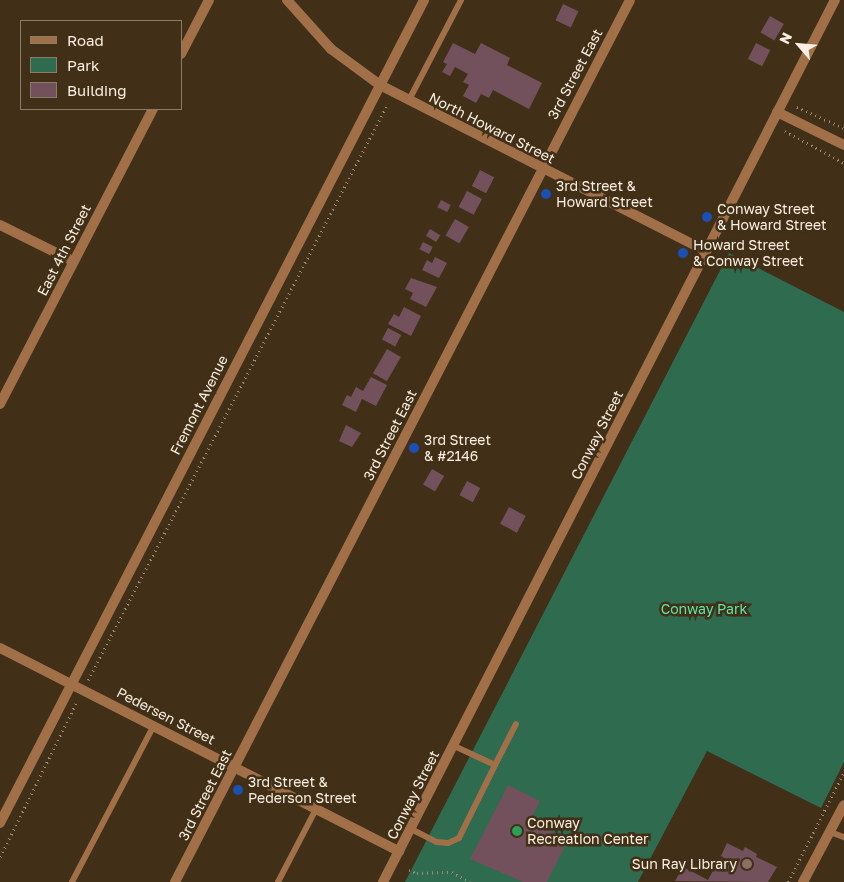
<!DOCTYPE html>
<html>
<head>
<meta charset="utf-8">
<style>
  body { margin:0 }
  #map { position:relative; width:844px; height:882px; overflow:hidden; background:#412f17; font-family:"Golos Text",sans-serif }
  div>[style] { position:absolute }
  .green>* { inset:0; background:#2f6b4f }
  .building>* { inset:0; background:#72515c; transform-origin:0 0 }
  .path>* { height:2.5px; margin-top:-1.25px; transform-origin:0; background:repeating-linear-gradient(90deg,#9a8b77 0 1px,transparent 0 5px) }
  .service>* { height:6px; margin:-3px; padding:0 3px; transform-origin:3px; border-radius:3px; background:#a17048 }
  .minor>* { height:10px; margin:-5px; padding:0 5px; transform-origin:5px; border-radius:5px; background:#a17048 }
  .tertiary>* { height:10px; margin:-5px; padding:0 5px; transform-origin:5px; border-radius:5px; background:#a17048 }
  .dots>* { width:14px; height:14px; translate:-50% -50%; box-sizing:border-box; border:2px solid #412f17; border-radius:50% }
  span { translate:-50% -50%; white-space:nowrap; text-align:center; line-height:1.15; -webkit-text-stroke:5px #412f17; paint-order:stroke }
  .street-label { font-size:14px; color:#fbefe1 }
  .poi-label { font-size:14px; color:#fbefe1 }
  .left { translate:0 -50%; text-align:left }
  .right { translate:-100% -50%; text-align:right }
  .park-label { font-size:14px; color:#59e8a9 }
  .legend { position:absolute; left:20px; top:20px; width:162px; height:90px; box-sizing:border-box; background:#412f17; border:1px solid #8b7c68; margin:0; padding:6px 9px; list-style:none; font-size:15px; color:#fbefe1 }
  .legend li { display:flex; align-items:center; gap:10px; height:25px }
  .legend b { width:25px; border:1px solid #8b7c68 }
  .north { position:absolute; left:774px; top:20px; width:50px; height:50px; -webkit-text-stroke:4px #412f17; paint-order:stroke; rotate:297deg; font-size:14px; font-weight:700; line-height:20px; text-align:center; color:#fbefe1 }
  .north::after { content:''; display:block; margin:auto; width:18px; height:22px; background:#fbefe1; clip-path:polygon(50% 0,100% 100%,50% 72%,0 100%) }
</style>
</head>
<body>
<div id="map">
  <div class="green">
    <i style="clip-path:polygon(729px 253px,844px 312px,844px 762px,821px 808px,707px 751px,638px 882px,405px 882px)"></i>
  </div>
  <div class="building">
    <i style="left:563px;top:4px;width:17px;height:18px;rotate:25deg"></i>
    <i style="left:770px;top:16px;width:16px;height:19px;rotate:30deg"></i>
    <i style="clip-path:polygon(453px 43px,475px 54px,481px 43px,510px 58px,507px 65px,542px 83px,529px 109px,493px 90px,489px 98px,481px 94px,476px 103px,463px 96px,469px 85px,463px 82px,468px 74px,455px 67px,450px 76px,442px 72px,447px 64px,443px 62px)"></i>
    <i style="left:756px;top:43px;width:16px;height:18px;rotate:27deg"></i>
    <i style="left:480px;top:170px;width:16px;height:18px;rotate:27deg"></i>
    <i style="left:467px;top:191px;width:17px;height:18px;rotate:28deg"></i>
    <i style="left:441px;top:200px;width:11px;height:8px;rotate:27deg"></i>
    <i style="left:455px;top:219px;width:16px;height:19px;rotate:30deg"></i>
    <i style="left:430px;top:229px;width:12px;height:8px;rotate:31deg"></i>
    <i style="left:423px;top:242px;width:11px;height:8px;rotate:27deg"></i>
    <i style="clip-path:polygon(435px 257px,447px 263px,439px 278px,422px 270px,427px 260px,432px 263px)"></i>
    <i style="clip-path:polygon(411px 278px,437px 287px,426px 307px,410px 299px,413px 293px,405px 289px)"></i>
    <i style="clip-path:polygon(404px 307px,421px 316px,411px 336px,388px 324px,394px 314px,399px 317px)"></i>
    <i style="left:388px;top:328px;width:15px;height:13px;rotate:28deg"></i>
    <i style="left:387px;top:349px;width:16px;height:28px;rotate:30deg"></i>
    <i style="clip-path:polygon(371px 377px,387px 385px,376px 406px,362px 399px,356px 412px,342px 405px,347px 395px,351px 397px,356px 387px,363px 391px)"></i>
    <i style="clip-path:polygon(346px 425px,361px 433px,352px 447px,339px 441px)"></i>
    <i style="left:432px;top:469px;width:14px;height:18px;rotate:30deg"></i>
    <i style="left:467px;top:481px;width:15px;height:16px;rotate:28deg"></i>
    <i style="left:509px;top:507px;width:19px;height:19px;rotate:28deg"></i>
    <i style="clip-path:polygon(508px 785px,540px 801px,530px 821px,568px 840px,547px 882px,523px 882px,470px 859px)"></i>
    <i style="clip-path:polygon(727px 843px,743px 851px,745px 847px,757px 854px,756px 857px,777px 867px,768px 882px,675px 881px,683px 867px,708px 880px,715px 867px,720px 870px,726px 859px,721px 856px)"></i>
  </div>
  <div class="path">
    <i style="left:797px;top:107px;width:51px;rotate:24.1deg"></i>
    <i style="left:785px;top:131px;width:67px;rotate:28.5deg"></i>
    <i style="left:88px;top:680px;width:650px;rotate:-62.53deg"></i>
    <i style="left:0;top:857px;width:174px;rotate:-63.7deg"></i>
    <i style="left:409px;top:870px;width:9px;rotate:21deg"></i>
    <i style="left:417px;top:873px;width:35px;rotate:-2deg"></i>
    <i style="left:452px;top:872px;width:21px;rotate:29deg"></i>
    <i style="left:788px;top:882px;width:123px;rotate:-63deg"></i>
  </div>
  <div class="service">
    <i style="left:409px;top:100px;width:113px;rotate:-62.5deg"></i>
    <i style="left:495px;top:765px;width:46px;rotate:-62.9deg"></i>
    <i style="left:411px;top:829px;width:29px;rotate:27deg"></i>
    <i style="left:437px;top:842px;width:11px;rotate:5deg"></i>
    <i style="left:448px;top:843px;width:12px;rotate:-24deg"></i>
    <i style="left:459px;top:838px;width:81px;rotate:-63.7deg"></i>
    <i style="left:495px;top:765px;width:45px;rotate:-155.1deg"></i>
    <i style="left:830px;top:832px;width:15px;rotate:20deg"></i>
    <i style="left:72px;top:882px;width:177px;rotate:-62.4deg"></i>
    <i style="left:278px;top:882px;width:82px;rotate:-62.5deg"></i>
  </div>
  <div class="minor">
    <i style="left:287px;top:0;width:66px;rotate:48.1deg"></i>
    <i style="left:331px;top:49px;width:61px;rotate:36.3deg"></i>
    <i style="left:380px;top:85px;width:366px;rotate:27deg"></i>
    <i style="left:181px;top:54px;width:61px;rotate:-62.6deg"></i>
    <i style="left:777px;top:112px;width:75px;rotate:26.2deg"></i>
    <i style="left:0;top:225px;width:81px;rotate:26.3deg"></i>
    <i style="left:0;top:404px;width:332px;rotate:-62.6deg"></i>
    <i style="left:0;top:648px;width:448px;rotate:27deg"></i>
    <i style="left:0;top:823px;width:926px;rotate:-62.74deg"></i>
    <i style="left:383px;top:882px;width:991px;rotate:-62.87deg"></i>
  </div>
  <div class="tertiary">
    <i style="left:175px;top:882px;width:992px;rotate:-62.71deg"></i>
    <i style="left:803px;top:882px;width:87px;rotate:-62deg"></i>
  </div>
  <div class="dots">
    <i style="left:546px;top:194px;background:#1a4fb4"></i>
    <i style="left:707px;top:217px;background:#1a4fb4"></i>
    <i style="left:683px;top:253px;background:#1a4fb4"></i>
    <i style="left:414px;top:448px;background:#1a4fb4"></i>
    <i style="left:238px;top:790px;background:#1a4fb4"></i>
    <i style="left:517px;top:831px;background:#2e9e5b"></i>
    <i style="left:747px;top:864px;background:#8d6e63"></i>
  </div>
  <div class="street-label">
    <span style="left:575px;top:74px;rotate:-62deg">3rd Street East</span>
    <span style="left:492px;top:128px;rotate:27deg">North Howard Street</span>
    <span style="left:64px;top:250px;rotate:-63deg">East 4th Street</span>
    <span style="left:199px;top:405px;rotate:-63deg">Fremont Avenue</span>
    <span style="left:390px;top:435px;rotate:-63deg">3rd Street East</span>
    <span style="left:597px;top:435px;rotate:-63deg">Conway Street</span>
    <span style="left:166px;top:716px;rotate:27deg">Pedersen Street</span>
    <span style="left:205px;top:795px;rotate:-63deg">3rd Street East</span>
    <span style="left:413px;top:795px;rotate:-63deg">Conway Street</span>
  </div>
  <div class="poi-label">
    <span class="left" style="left:556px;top:194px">3rd Street &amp;<br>Howard Street</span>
    <span class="left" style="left:717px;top:217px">Conway Street<br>&amp; Howard Street</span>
    <span class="left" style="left:693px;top:253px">Howard Street<br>&amp; Conway Street</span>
    <span class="left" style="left:424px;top:448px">3rd Street<br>&amp; #2146</span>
    <span class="left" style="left:248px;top:790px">3rd Street &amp;<br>Pederson Street</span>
    <span class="left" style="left:527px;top:831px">Conway<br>Recreation Center</span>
    <span class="right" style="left:737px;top:864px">Sun Ray Library</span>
  </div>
  <div class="park-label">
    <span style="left:704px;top:609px">Conway Park</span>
  </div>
  <ul class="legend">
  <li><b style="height:6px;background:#a17048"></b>Road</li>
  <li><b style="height:14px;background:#2f6b4f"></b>Park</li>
  <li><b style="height:14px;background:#72515c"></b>Building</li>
  </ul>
  <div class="north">N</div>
</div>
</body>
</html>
